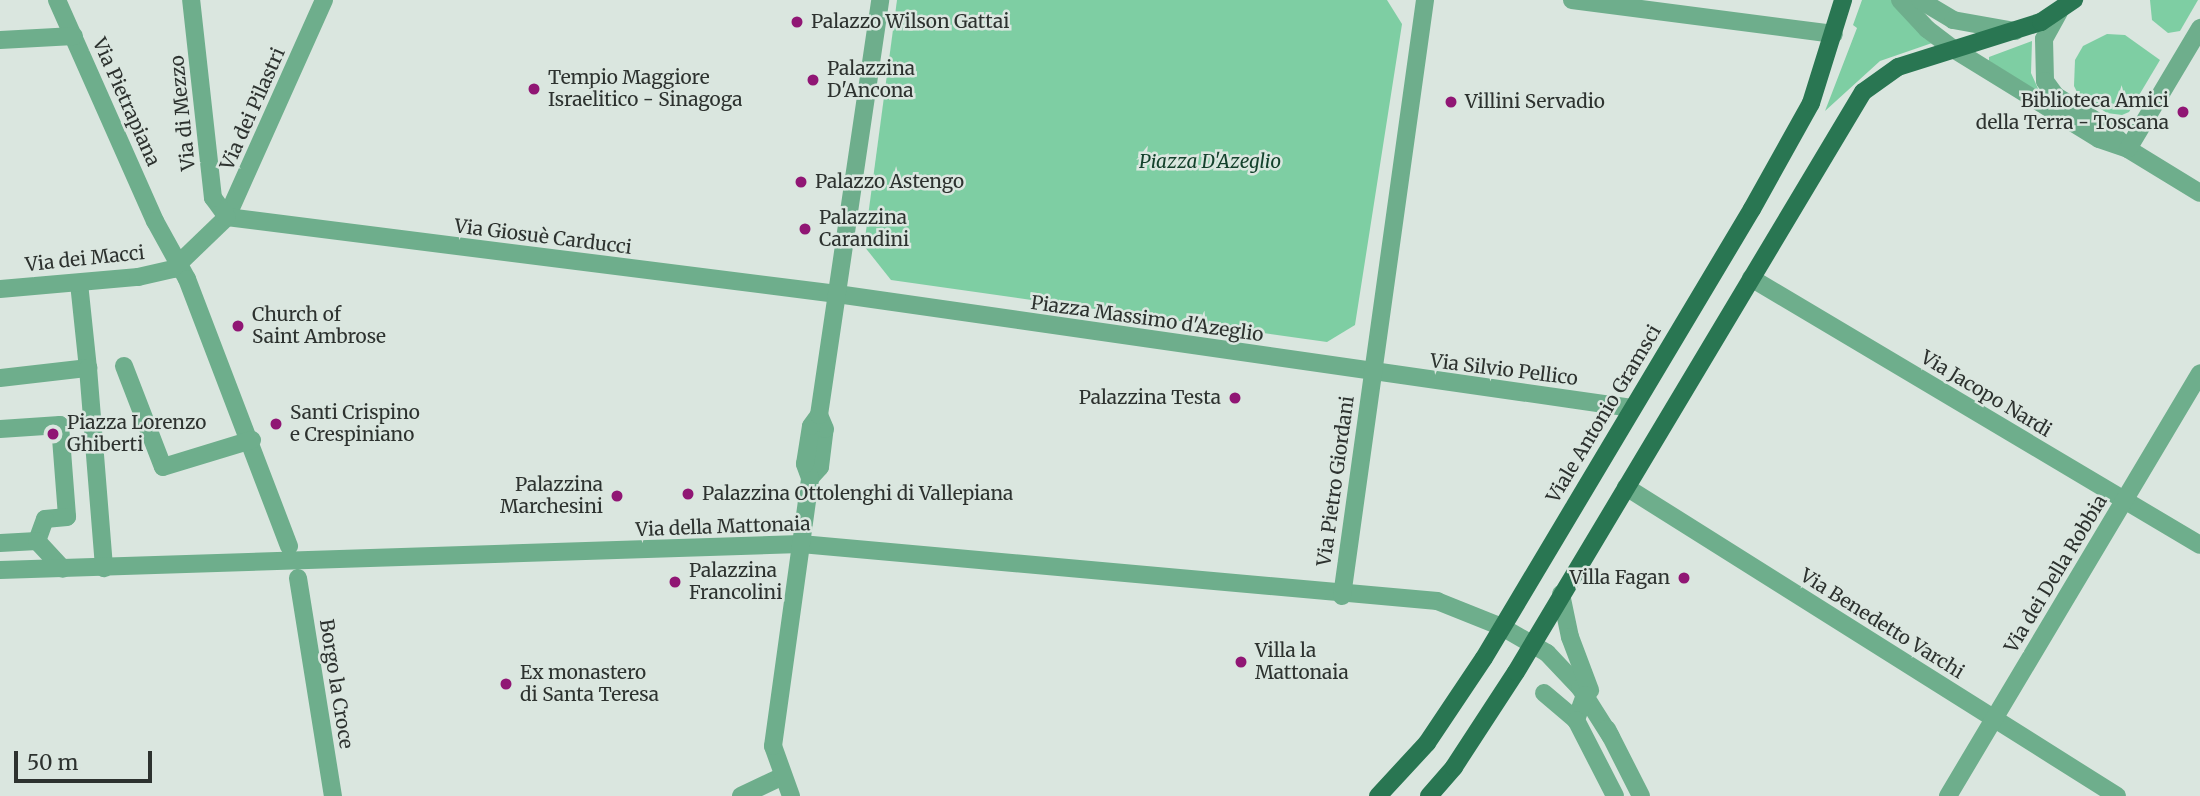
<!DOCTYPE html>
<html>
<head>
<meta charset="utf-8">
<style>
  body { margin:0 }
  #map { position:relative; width:2200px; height:796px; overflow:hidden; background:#dae6df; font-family:Merriweather,serif }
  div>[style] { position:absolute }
  .green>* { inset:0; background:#7ecea3 }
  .minor>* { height:18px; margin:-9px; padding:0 9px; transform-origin:9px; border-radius:9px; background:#6eae8c }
  .major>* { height:18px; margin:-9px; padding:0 9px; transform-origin:9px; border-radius:9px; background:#297652 }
  .dots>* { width:19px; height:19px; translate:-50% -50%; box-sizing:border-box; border:4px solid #dae6df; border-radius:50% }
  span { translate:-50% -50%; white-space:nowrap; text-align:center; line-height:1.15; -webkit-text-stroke:5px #dae6df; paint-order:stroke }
  .poi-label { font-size:19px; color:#2d322f }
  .left { translate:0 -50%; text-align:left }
  .right { translate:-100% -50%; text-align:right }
  .street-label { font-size:19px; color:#2d322f }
  .park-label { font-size:19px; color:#14412c; font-style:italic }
  .scale { position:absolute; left:14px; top:751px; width:138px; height:32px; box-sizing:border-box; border:4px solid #2d322f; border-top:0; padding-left:9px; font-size:21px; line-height:24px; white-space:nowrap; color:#2d322f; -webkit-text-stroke:5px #dae6df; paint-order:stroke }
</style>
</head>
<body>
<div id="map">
  <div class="green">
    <i style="clip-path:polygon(897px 0,1387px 0,1402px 24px,1355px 325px,1327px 342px,891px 280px,864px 246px)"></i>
    <i style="clip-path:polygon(1862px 0,1893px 0,1935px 42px,1880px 61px,1825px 111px,1857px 28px,1853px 25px)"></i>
    <i style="clip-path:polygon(2150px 0,2198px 0,2180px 31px,2168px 33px,2152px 20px)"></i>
    <i style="clip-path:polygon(2107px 34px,2125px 35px,2160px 60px,2129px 112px,2122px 115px,2107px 113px,2078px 94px,2074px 86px,2075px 60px,2083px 46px)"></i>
    <i style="clip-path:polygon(2032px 41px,2031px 73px,2040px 93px,1989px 61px,1989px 57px)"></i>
  </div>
  <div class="minor">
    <i style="left:57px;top:0;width:242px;rotate:66.1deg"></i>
    <i style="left:155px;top:221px;width:66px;rotate:61.1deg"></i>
    <i style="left:187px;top:279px;width:286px;rotate:69.1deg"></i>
    <i style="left:324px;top:0;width:238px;rotate:114.1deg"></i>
    <i style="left:227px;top:217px;width:615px;rotate:7.19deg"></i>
    <i style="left:837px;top:294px;width:803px;rotate:8.16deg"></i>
    <i style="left:1572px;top:0;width:264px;rotate:7.4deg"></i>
    <i style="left:1900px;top:0;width:40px;rotate:47deg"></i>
    <i style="left:1927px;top:29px;width:35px;rotate:37deg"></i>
    <i style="left:1955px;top:50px;width:169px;rotate:31.7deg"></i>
    <i style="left:2099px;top:139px;width:31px;rotate:19deg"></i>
    <i style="left:2128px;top:149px;width:84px;rotate:31.4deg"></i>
    <i style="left:1920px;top:0;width:39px;rotate:31deg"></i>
    <i style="left:1953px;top:20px;width:63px;rotate:10.1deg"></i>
    <i style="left:2059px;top:12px;width:31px;rotate:119deg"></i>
    <i style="left:2044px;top:39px;width:42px;rotate:88.6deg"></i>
    <i style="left:2045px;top:81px;width:19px;rotate:54deg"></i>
    <i style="left:2056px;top:96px;width:59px;rotate:31.8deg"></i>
    <i style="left:2106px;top:127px;width:24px;rotate:45deg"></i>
    <i style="left:0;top:40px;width:74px;rotate:-3.1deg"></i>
    <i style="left:2128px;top:149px;width:141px;rotate:-59.2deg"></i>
    <i style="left:1751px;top:278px;width:522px;rotate:30.74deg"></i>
    <i style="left:79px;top:283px;width:85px;rotate:84deg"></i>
    <i style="left:0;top:289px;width:139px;rotate:-5deg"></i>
    <i style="left:138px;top:277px;width:36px;rotate:-13deg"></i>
    <i style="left:173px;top:269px;width:75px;rotate:-43.9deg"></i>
    <i style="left:227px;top:217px;width:24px;rotate:-126deg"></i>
    <i style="left:213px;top:198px;width:199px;rotate:-96.3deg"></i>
    <i style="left:124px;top:366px;width:108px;rotate:68.9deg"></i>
    <i style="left:163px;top:467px;width:93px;rotate:-16.9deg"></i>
    <i style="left:0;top:378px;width:89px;rotate:-6.5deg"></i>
    <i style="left:88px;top:368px;width:201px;rotate:85.4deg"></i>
    <i style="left:0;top:429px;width:60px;rotate:-3.8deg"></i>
    <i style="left:60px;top:425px;width:92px;rotate:85.6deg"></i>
    <i style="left:67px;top:517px;width:22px;rotate:175deg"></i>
    <i style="left:45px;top:519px;width:23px;rotate:110deg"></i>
    <i style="left:810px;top:478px;width:15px;rotate:-48deg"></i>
    <i style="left:820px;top:467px;width:38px;rotate:-83deg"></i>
    <i style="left:825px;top:429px;width:15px;rotate:-113deg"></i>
    <i style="left:1626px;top:487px;width:580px;rotate:32.18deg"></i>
    <i style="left:0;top:543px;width:37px;rotate:-3deg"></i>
    <i style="left:37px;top:541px;width:38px;rotate:47deg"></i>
    <i style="left:0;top:570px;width:801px;rotate:-1.86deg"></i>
    <i style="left:801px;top:544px;width:639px;rotate:5.12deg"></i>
    <i style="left:1437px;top:601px;width:70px;rotate:21.8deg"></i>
    <i style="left:1502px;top:627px;width:52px;rotate:30deg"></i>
    <i style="left:1547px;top:653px;width:48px;rotate:46.7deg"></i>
    <i style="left:1580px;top:688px;width:58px;rotate:57.7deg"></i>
    <i style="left:298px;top:578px;width:221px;rotate:80.9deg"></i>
    <i style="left:1561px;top:594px;width:44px;rotate:78.2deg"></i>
    <i style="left:1570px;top:637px;width:57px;rotate:69.3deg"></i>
    <i style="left:1342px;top:596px;width:602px;rotate:-82.07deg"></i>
    <i style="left:1544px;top:693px;width:42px;rotate:40.2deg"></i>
    <i style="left:1585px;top:695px;width:27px;rotate:110deg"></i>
    <i style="left:1576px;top:720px;width:85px;rotate:62.8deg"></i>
    <i style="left:1607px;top:729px;width:75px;rotate:63.1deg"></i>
    <i style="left:741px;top:796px;width:44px;rotate:-25.4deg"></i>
    <i style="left:791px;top:796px;width:53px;rotate:-109.8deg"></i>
    <i style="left:773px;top:746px;width:271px;rotate:-82.1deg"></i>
    <i style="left:810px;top:478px;width:15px;rotate:-110deg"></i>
    <i style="left:805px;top:464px;width:38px;rotate:-81deg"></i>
    <i style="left:811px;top:426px;width:14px;rotate:-54deg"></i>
    <i style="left:819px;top:415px;width:419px;rotate:-81.6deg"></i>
    <i style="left:1948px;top:796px;width:492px;rotate:-59.2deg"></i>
  </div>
  <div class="major">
    <i style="left:1378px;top:796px;width:72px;rotate:-47.2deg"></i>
    <i style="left:1427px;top:743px;width:102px;rotate:-56.2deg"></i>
    <i style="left:1484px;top:658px;width:523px;rotate:-59.17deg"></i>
    <i style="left:1752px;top:209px;width:121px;rotate:-60.9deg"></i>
    <i style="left:1811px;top:103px;width:108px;rotate:-72.7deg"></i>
    <i style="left:1429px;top:796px;width:38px;rotate:-49deg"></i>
    <i style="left:1454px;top:767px;width:113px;rotate:-56.9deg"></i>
    <i style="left:1516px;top:672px;width:676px;rotate:-59.11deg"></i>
    <i style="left:1863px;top:92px;width:43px;rotate:-35.5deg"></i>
    <i style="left:1898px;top:67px;width:150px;rotate:-17.5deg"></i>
    <i style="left:2041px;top:22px;width:40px;rotate:-34deg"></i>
  </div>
  <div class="dots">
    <i style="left:797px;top:22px;background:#901674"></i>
    <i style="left:813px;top:80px;background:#901674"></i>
    <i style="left:534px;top:89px;background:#901674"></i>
    <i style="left:1451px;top:102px;background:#901674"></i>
    <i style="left:2183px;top:112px;background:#901674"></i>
    <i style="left:801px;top:182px;background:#901674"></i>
    <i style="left:805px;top:229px;background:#901674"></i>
    <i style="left:238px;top:326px;background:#901674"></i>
    <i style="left:1235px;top:398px;background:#901674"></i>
    <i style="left:276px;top:424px;background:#901674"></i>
    <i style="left:53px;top:434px;background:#901674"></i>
    <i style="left:688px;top:494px;background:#901674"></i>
    <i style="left:617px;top:496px;background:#901674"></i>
    <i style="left:1684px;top:578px;background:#901674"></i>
    <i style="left:675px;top:582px;background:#901674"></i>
    <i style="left:1241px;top:662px;background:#901674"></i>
    <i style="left:506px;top:684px;background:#901674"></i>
  </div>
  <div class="poi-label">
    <span class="left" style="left:811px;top:22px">Palazzo Wilson Gattai</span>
    <span class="left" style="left:827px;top:80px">Palazzina<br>D'Ancona</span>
    <span class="left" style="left:548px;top:89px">Tempio Maggiore<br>Israelitico - Sinagoga</span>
    <span class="right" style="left:2169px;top:112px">Biblioteca Amici<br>della Terra - Toscana</span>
    <span class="left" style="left:1465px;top:102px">Villini Servadio</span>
    <span class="left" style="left:815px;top:182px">Palazzo Astengo</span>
    <span class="left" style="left:819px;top:229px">Palazzina<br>Carandini</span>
    <span class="left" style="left:252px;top:326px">Church of<br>Saint Ambrose</span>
    <span class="right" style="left:1221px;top:398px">Palazzina Testa</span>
    <span class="left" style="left:290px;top:424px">Santi Crispino<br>e Crespiniano</span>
    <span class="left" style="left:67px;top:434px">Piazza Lorenzo<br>Ghiberti</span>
    <span class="right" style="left:603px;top:496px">Palazzina<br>Marchesini</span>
    <span class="left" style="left:702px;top:494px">Palazzina Ottolenghi di Vallepiana</span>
    <span class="left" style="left:689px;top:582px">Palazzina<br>Francolini</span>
    <span class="right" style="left:1670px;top:578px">Villa Fagan</span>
    <span class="left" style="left:1255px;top:662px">Villa la<br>Mattonaia</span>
    <span class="left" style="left:520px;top:684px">Ex monastero<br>di Santa Teresa</span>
  </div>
  <div class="street-label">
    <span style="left:126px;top:102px;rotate:66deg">Via Pietrapiana</span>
    <span style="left:253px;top:109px;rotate:-66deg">Via dei Pilastri</span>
    <span style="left:183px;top:113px;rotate:-96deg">Via di Mezzo</span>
    <span style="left:543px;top:237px;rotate:7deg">Via Giosuè Carducci</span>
    <span style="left:85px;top:259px;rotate:-6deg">Via dei Macci</span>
    <span style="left:1147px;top:319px;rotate:8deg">Piazza Massimo d'Azeglio</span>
    <span style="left:1504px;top:370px;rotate:7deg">Via Silvio Pellico</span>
    <span style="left:1986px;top:394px;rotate:31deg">Via Jacopo Nardi</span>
    <span style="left:1604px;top:414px;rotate:-59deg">Viale Antonio Gramsci</span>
    <span style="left:1336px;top:481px;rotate:-82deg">Via Pietro Giordani</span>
    <span style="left:723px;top:527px;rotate:-2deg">Via della Mattonaia</span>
    <span style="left:2056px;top:574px;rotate:-59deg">Via dei Della Robbia</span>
    <span style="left:1882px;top:624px;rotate:32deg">Via Benedetto Varchi</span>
    <span style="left:336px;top:684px;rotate:81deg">Borgo la Croce</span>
  </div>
  <div class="park-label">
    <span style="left:1210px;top:162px">Piazza D'Azeglio</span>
  </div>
  <div class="scale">50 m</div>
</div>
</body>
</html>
